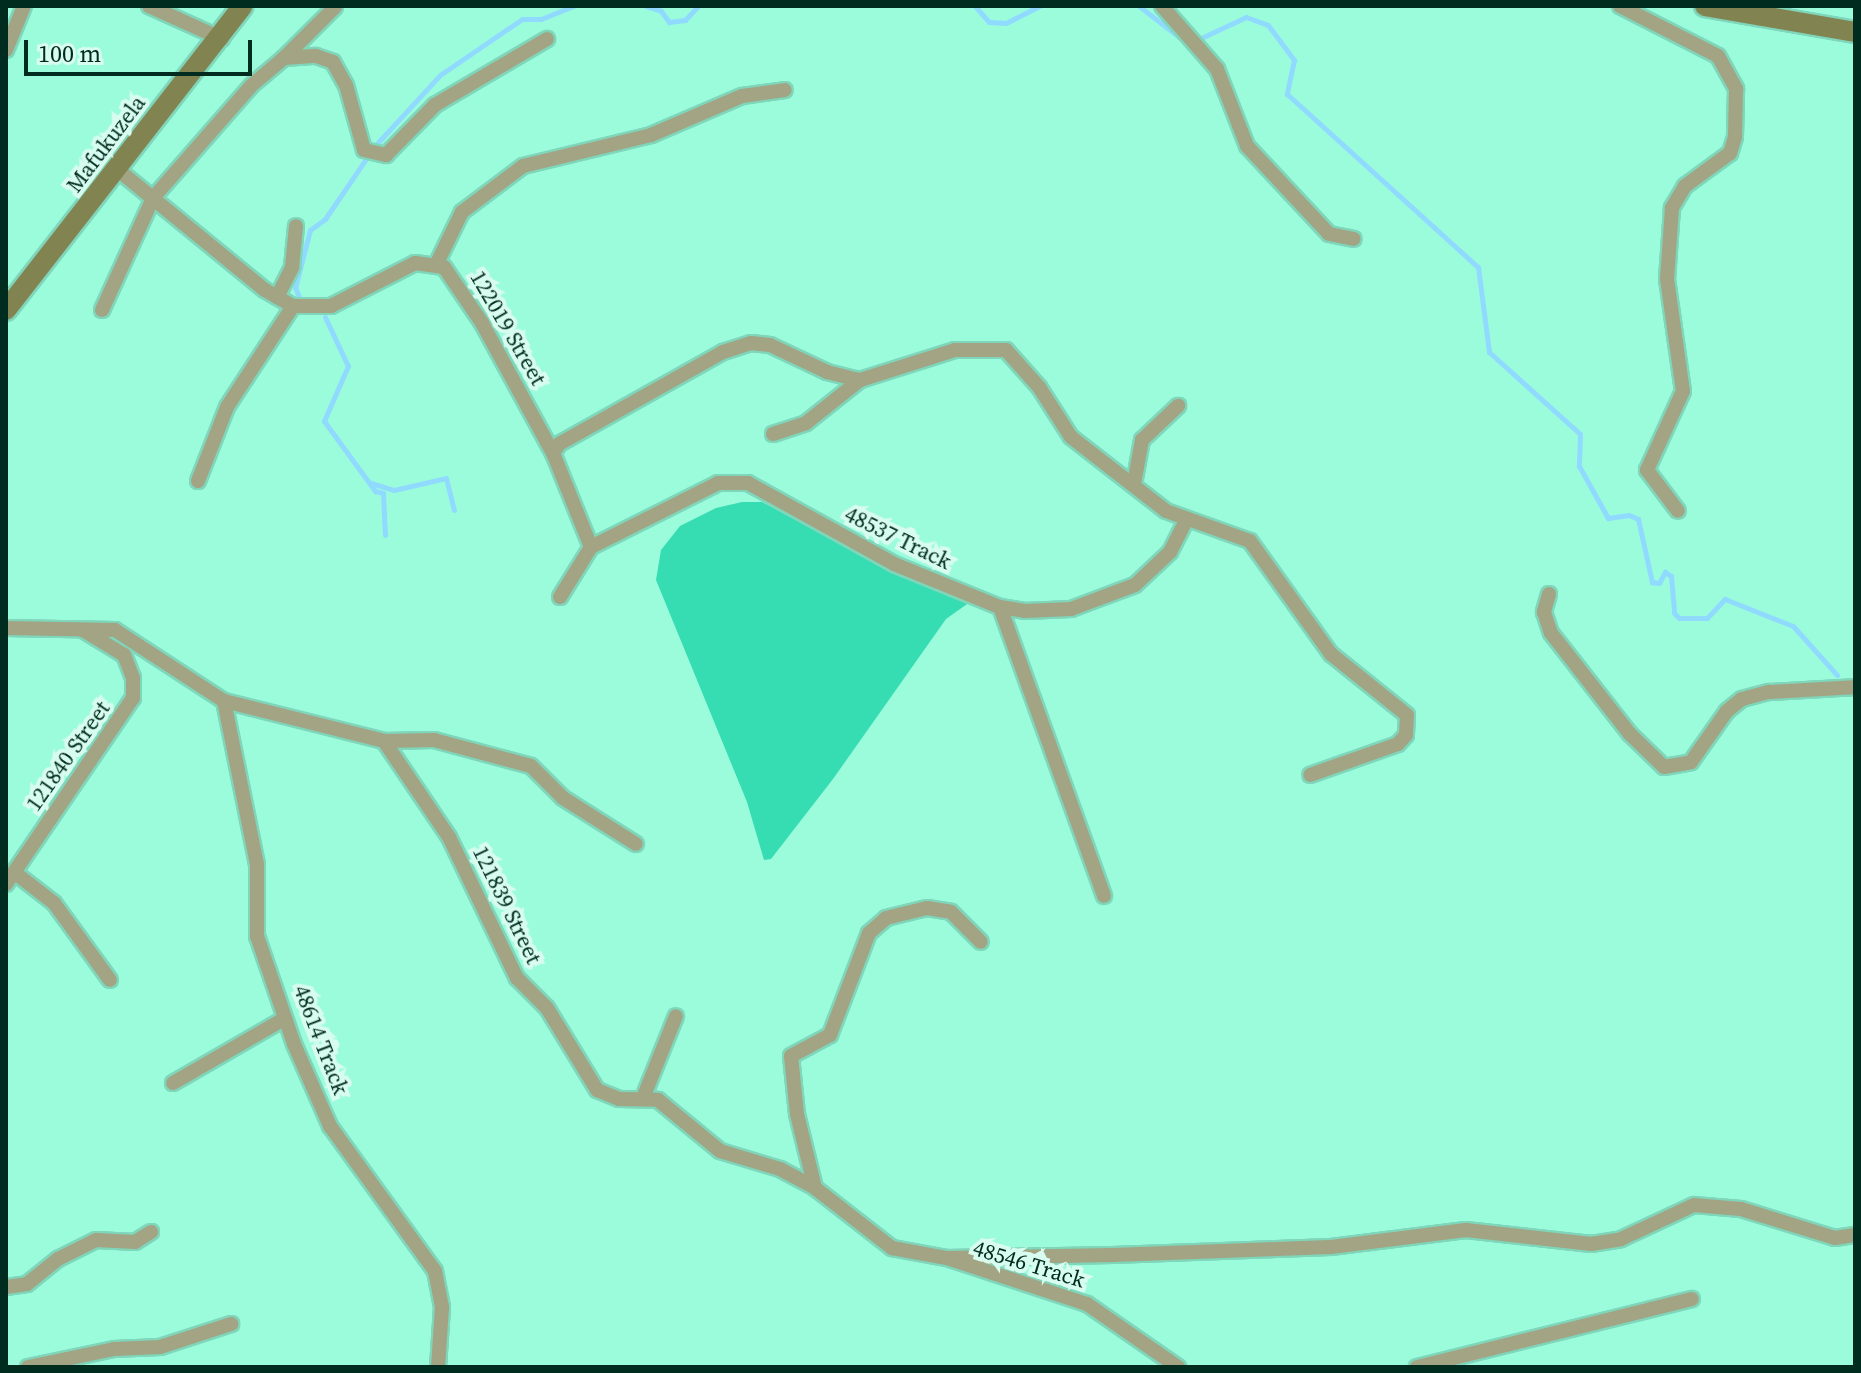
<!DOCTYPE html>
<html>
<head>
<meta charset="utf-8">
<style>
  body { margin:0 }
  #map { position:relative; width:1861px; height:1373px; overflow:hidden; background:#9bfcdc; font-family:"Source Serif 4",serif }
  div>[style] { position:absolute }
  .green>* { inset:0; background:#36ddb2 }
  .stream>* { height:5px; margin:-2.5px; padding:0 2.5px; transform-origin:2.5px; border-radius:2.5px; background:#90daff }
  .roads { filter:drop-shadow(2px 0 #7fd6ba) drop-shadow(-2px 0 #7fd6ba) drop-shadow(0 2px #7fd6ba) drop-shadow(0 -2px #7fd6ba) }
  .minor>* { height:14px; margin:-7px; padding:0 7px; transform-origin:7px; border-radius:7px; background:#a2a483 }
  .secondary>* { height:20px; margin:-10px; padding:0 10px; transform-origin:10px; border-radius:10px; background:#818451 }
  span { translate:-50% -50%; white-space:nowrap; text-align:center; line-height:1.15; -webkit-text-stroke:8px #d8fcef; paint-order:stroke }
  .street-label { font-size:22px; color:#002b1f }
  .frame { position:absolute; inset:0; border:8px solid #002b1f; pointer-events:none }
  .scale { position:absolute; left:24px; top:40px; width:228px; height:36px; box-sizing:border-box; border:4px solid #002b1f; border-top:0; padding-left:10px; font-size:24px; line-height:28px; white-space:nowrap; color:#002b1f; -webkit-text-stroke:6px #d8fcef; paint-order:stroke }
</style>
</head>
<body>
<div id="map">
  <div class="green">
    <i style="clip-path:polygon(742px 502px,762px 502px,883px 566px,970px 602px,946px 619px,833px 779px,771px 859px,764px 860px,747px 802px,656px 580px,661px 550px,680px 526px,716px 508px)"></i>
  </div>
  <div class="stream">
    <i style="left:646px;top:6px;width:16px;rotate:18deg"></i>
    <i style="left:661px;top:11px;width:14px;rotate:54deg"></i>
    <i style="left:669px;top:22px;width:16px;rotate:-7deg"></i>
    <i style="left:685px;top:20px;width:19px;rotate:-47deg"></i>
    <i style="left:975px;top:6px;width:21px;rotate:49deg"></i>
    <i style="left:989px;top:22px;width:17px;rotate:3deg"></i>
    <i style="left:1006px;top:23px;width:38px;rotate:-27deg"></i>
    <i style="left:1139px;top:6px;width:51px;rotate:37.8deg"></i>
    <i style="left:1179px;top:37px;width:20px;rotate:6deg"></i>
    <i style="left:1199px;top:39px;width:52px;rotate:-25.1deg"></i>
    <i style="left:1246px;top:17px;width:23px;rotate:20deg"></i>
    <i style="left:1268px;top:25px;width:44px;rotate:53.4deg"></i>
    <i style="left:1294px;top:60px;width:35px;rotate:102deg"></i>
    <i style="left:1287px;top:94px;width:258px;rotate:42.2deg"></i>
    <i style="left:1478px;top:267px;width:86px;rotate:82.6deg"></i>
    <i style="left:1489px;top:352px;width:122px;rotate:42deg"></i>
    <i style="left:1580px;top:434px;width:32px;rotate:92deg"></i>
    <i style="left:1579px;top:466px;width:60px;rotate:60.9deg"></i>
    <i style="left:1608px;top:518px;width:21px;rotate:-8deg"></i>
    <i style="left:1629px;top:515px;width:10px;rotate:24deg"></i>
    <i style="left:1638px;top:519px;width:65px;rotate:77.5deg"></i>
    <i style="left:1652px;top:582px;width:7px;rotate:8deg"></i>
    <i style="left:1659px;top:583px;width:13px;rotate:-61deg"></i>
    <i style="left:1665px;top:572px;width:7px;rotate:34deg"></i>
    <i style="left:1671px;top:576px;width:37px;rotate:85deg"></i>
    <i style="left:1674px;top:613px;width:7px;rotate:45deg"></i>
    <i style="left:1679px;top:618px;width:28px"></i>
    <i style="left:1707px;top:618px;width:26px;rotate:-47deg"></i>
    <i style="left:1725px;top:599px;width:73px;rotate:21.7deg"></i>
    <i style="left:1793px;top:626px;width:66px;rotate:48.1deg"></i>
    <i style="left:372px;top:149px;width:100px;rotate:-47.4deg"></i>
    <i style="left:440px;top:75px;width:99px;rotate:-34.3deg"></i>
    <i style="left:522px;top:19px;width:19px"></i>
    <i style="left:541px;top:19px;width:35px;rotate:-22deg"></i>
    <i style="left:300px;top:299px;width:12px;rotate:-114deg"></i>
    <i style="left:295px;top:288px;width:60px;rotate:-75.5deg"></i>
    <i style="left:310px;top:230px;width:19px;rotate:-36deg"></i>
    <i style="left:325px;top:219px;width:73px;rotate:-55.7deg"></i>
    <i style="left:325px;top:317px;width:54px;rotate:64.9deg"></i>
    <i style="left:348px;top:366px;width:60px;rotate:113.6deg"></i>
    <i style="left:324px;top:421px;width:87px;rotate:53.9deg"></i>
    <i style="left:375px;top:491px;width:8px;rotate:14deg"></i>
    <i style="left:383px;top:493px;width:42px;rotate:87.3deg"></i>
    <i style="left:371px;top:483px;width:24px;rotate:17deg"></i>
    <i style="left:394px;top:490px;width:53px;rotate:-13deg"></i>
    <i style="left:446px;top:478px;width:33px;rotate:76deg"></i>
  </div>
  <div class="roads">
    <div class="minor">
      <i style="left:149px;top:6px;width:80px;rotate:24.3deg"></i>
      <i style="left:1162px;top:6px;width:84px;rotate:48.9deg"></i>
      <i style="left:1217px;top:69px;width:83px;rotate:68.7deg"></i>
      <i style="left:1247px;top:146px;width:120px;rotate:47deg"></i>
      <i style="left:1329px;top:234px;width:25px;rotate:11deg"></i>
      <i style="left:1620px;top:6px;width:110px;rotate:27deg"></i>
      <i style="left:1718px;top:56px;width:38px;rotate:61deg"></i>
      <i style="left:1736px;top:89px;width:48px;rotate:91.2deg"></i>
      <i style="left:1735px;top:137px;width:17px;rotate:107deg"></i>
      <i style="left:1730px;top:153px;width:56px;rotate:143.7deg"></i>
      <i style="left:1685px;top:186px;width:26px;rotate:121deg"></i>
      <i style="left:1672px;top:208px;width:71px;rotate:94deg"></i>
      <i style="left:1667px;top:279px;width:113px;rotate:81.9deg"></i>
      <i style="left:1683px;top:391px;width:87px;rotate:114.5deg"></i>
      <i style="left:1647px;top:470px;width:51px;rotate:52.9deg"></i>
      <i style="left:6px;top:50px;width:48px;rotate:-67.8deg"></i>
      <i style="left:284px;top:58px;width:72px;rotate:-45deg"></i>
      <i style="left:117px;top:169px;width:191px;rotate:39.3deg"></i>
      <i style="left:265px;top:290px;width:32px;rotate:30deg"></i>
      <i style="left:293px;top:306px;width:38px"></i>
      <i style="left:331px;top:306px;width:94px;rotate:-27.1deg"></i>
      <i style="left:415px;top:263px;width:29px;rotate:8deg"></i>
      <i style="left:444px;top:267px;width:68px;rotate:55.8deg"></i>
      <i style="left:482px;top:323px;width:148px;rotate:61.4deg"></i>
      <i style="left:553px;top:453px;width:101px;rotate:68deg"></i>
      <i style="left:436px;top:265px;width:59px;rotate:-63.9deg"></i>
      <i style="left:462px;top:212px;width:76px;rotate:-37deg"></i>
      <i style="left:523px;top:166px;width:132px;rotate:-13.6deg"></i>
      <i style="left:651px;top:135px;width:99px;rotate:-23.2deg"></i>
      <i style="left:742px;top:96px;width:43px;rotate:-7.9deg"></i>
      <i style="left:277px;top:297px;width:34px;rotate:-63deg"></i>
      <i style="left:292px;top:267px;width:41px;rotate:-84.4deg"></i>
      <i style="left:102px;top:310px;width:123px;rotate:-65.5deg"></i>
      <i style="left:153px;top:198px;width:150px;rotate:-48.8deg"></i>
      <i style="left:252px;top:85px;width:42px;rotate:-40.2deg"></i>
      <i style="left:284px;top:58px;width:32px;rotate:-4deg"></i>
      <i style="left:316px;top:56px;width:18px;rotate:19deg"></i>
      <i style="left:333px;top:62px;width:26px;rotate:61deg"></i>
      <i style="left:346px;top:85px;width:67px;rotate:74.5deg"></i>
      <i style="left:364px;top:150px;width:23px;rotate:13deg"></i>
      <i style="left:386px;top:155px;width:70px;rotate:-45.6deg"></i>
      <i style="left:435px;top:105px;width:130px;rotate:-30.5deg"></i>
      <i style="left:773px;top:434px;width:35px;rotate:-18deg"></i>
      <i style="left:806px;top:423px;width:69px;rotate:-38.5deg"></i>
      <i style="left:553px;top:453px;width:11px;rotate:-56deg"></i>
      <i style="left:559px;top:444px;width:188px;rotate:-29.3deg"></i>
      <i style="left:723px;top:352px;width:29px;rotate:-18deg"></i>
      <i style="left:751px;top:343px;width:19px;rotate:6deg"></i>
      <i style="left:770px;top:345px;width:63px;rotate:25.3deg"></i>
      <i style="left:827px;top:372px;width:34px;rotate:14deg"></i>
      <i style="left:860px;top:380px;width:100px;rotate:-17.5deg"></i>
      <i style="left:955px;top:350px;width:51px"></i>
      <i style="left:1006px;top:350px;width:50px;rotate:48.3deg"></i>
      <i style="left:1039px;top:387px;width:59px;rotate:57.4deg"></i>
      <i style="left:1071px;top:437px;width:120px;rotate:37.9deg"></i>
      <i style="left:1166px;top:511px;width:89px;rotate:19.7deg"></i>
      <i style="left:1250px;top:541px;width:139px;rotate:54.4deg"></i>
      <i style="left:1331px;top:654px;width:97px;rotate:38.8deg"></i>
      <i style="left:1407px;top:715px;width:20px;rotate:93deg"></i>
      <i style="left:1406px;top:735px;width:12px;rotate:132deg"></i>
      <i style="left:1398px;top:744px;width:93px;rotate:160.6deg"></i>
      <i style="left:198px;top:481px;width:79px;rotate:-68.6deg"></i>
      <i style="left:227px;top:407px;width:121px;rotate:-56.8deg"></i>
      <i style="left:1134px;top:484px;width:45px;rotate:-79.7deg"></i>
      <i style="left:1142px;top:440px;width:50px;rotate:-43.4deg"></i>
      <i style="left:1549px;top:594px;width:19px;rotate:106deg"></i>
      <i style="left:1544px;top:612px;width:22px;rotate:72deg"></i>
      <i style="left:1551px;top:633px;width:128px;rotate:52deg"></i>
      <i style="left:1630px;top:734px;width:47px;rotate:44.1deg"></i>
      <i style="left:1664px;top:767px;width:27px;rotate:-10deg"></i>
      <i style="left:1691px;top:762px;width:62px;rotate:-54.8deg"></i>
      <i style="left:1727px;top:711px;width:19px;rotate:-39deg"></i>
      <i style="left:1742px;top:699px;width:28px;rotate:-15deg"></i>
      <i style="left:1769px;top:692px;width:86px;rotate:-3.3deg"></i>
      <i style="left:560px;top:597px;width:59px;rotate:-58.2deg"></i>
      <i style="left:591px;top:547px;width:142px;rotate:-26.7deg"></i>
      <i style="left:718px;top:483px;width:30px"></i>
      <i style="left:748px;top:483px;width:167px;rotate:29deg"></i>
      <i style="left:894px;top:564px;width:114px;rotate:22.1deg"></i>
      <i style="left:1000px;top:607px;width:25px;rotate:9deg"></i>
      <i style="left:1025px;top:611px;width:46px;rotate:-2.5deg"></i>
      <i style="left:1071px;top:609px;width:68px;rotate:-20.6deg"></i>
      <i style="left:1135px;top:585px;width:48px;rotate:-43.3deg"></i>
      <i style="left:1170px;top:552px;width:34px;rotate:-63deg"></i>
      <i style="left:1000px;top:607px;width:307px;rotate:70.2deg"></i>
      <i style="left:6px;top:628px;width:109px;rotate:1.1deg"></i>
      <i style="left:115px;top:630px;width:130px;rotate:33.1deg"></i>
      <i style="left:224px;top:701px;width:165px;rotate:14deg"></i>
      <i style="left:384px;top:741px;width:116px;rotate:55.9deg"></i>
      <i style="left:449px;top:837px;width:157px;rotate:64.3deg"></i>
      <i style="left:517px;top:978px;width:42px;rotate:45deg"></i>
      <i style="left:547px;top:1008px;width:96px;rotate:58.6deg"></i>
      <i style="left:597px;top:1090px;width:24px;rotate:22deg"></i>
      <i style="left:619px;top:1099px;width:39px;rotate:1deg"></i>
      <i style="left:658px;top:1100px;width:80px;rotate:39.4deg"></i>
      <i style="left:720px;top:1151px;width:63px;rotate:16.7deg"></i>
      <i style="left:780px;top:1169px;width:40px;rotate:28deg"></i>
      <i style="left:815px;top:1188px;width:98px;rotate:37.9deg"></i>
      <i style="left:892px;top:1248px;width:56px;rotate:10.3deg"></i>
      <i style="left:947px;top:1258px;width:166px;rotate:-1deg"></i>
      <i style="left:1113px;top:1255px;width:218px;rotate:-2.1deg"></i>
      <i style="left:1331px;top:1247px;width:136px;rotate:-7.2deg"></i>
      <i style="left:1466px;top:1230px;width:126px;rotate:6.4deg"></i>
      <i style="left:1591px;top:1244px;width:30px;rotate:-9deg"></i>
      <i style="left:1621px;top:1239px;width:81px;rotate:-25deg"></i>
      <i style="left:1694px;top:1205px;width:47px;rotate:4.9deg"></i>
      <i style="left:1741px;top:1209px;width:98px;rotate:17.1deg"></i>
      <i style="left:1835px;top:1238px;width:20px;rotate:-9deg"></i>
      <i style="left:224px;top:701px;width:166px;rotate:78.6deg"></i>
      <i style="left:257px;top:864px;width:72px;rotate:90deg"></i>
      <i style="left:257px;top:936px;width:114px;rotate:71.1deg"></i>
      <i style="left:294px;top:1044px;width:90px;rotate:66.3deg"></i>
      <i style="left:330px;top:1126px;width:179px;rotate:54.1deg"></i>
      <i style="left:435px;top:1271px;width:37px;rotate:79deg"></i>
      <i style="left:442px;top:1307px;width:60px;rotate:93.8deg"></i>
      <i style="left:384px;top:741px;width:50px;rotate:-1.1deg"></i>
      <i style="left:434px;top:740px;width:100px;rotate:15deg"></i>
      <i style="left:531px;top:766px;width:45px;rotate:45deg"></i>
      <i style="left:563px;top:798px;width:86px;rotate:32.2deg"></i>
      <i style="left:14px;top:872px;width:51px;rotate:37.8deg"></i>
      <i style="left:54px;top:903px;width:95px;rotate:54deg"></i>
      <i style="left:6px;top:884px;width:225px;rotate:-55.7deg"></i>
      <i style="left:133px;top:698px;width:20px;rotate:-90deg"></i>
      <i style="left:133px;top:678px;width:25px;rotate:-111deg"></i>
      <i style="left:124px;top:655px;width:48px;rotate:-148.6deg"></i>
      <i style="left:173px;top:1083px;width:128px;rotate:-30deg"></i>
      <i style="left:643px;top:1098px;width:88px;rotate:-68.1deg"></i>
      <i style="left:815px;top:1188px;width:76px;rotate:-103.7deg"></i>
      <i style="left:797px;top:1114px;width:58px;rotate:-95.9deg"></i>
      <i style="left:791px;top:1056px;width:44px;rotate:-28.3deg"></i>
      <i style="left:830px;top:1035px;width:109px;rotate:-69.1deg"></i>
      <i style="left:869px;top:933px;width:23px;rotate:-41deg"></i>
      <i style="left:886px;top:918px;width:42px;rotate:-13.7deg"></i>
      <i style="left:927px;top:908px;width:24px;rotate:9deg"></i>
      <i style="left:951px;top:912px;width:42px;rotate:45deg"></i>
      <i style="left:947px;top:1258px;width:147px;rotate:18.2deg"></i>
      <i style="left:1087px;top:1304px;width:111px;rotate:34.7deg"></i>
      <i style="left:6px;top:1287px;width:21px;rotate:-8deg"></i>
      <i style="left:27px;top:1284px;width:40px;rotate:-39deg"></i>
      <i style="left:58px;top:1259px;width:42px;rotate:-26.6deg"></i>
      <i style="left:96px;top:1240px;width:39px;rotate:3deg"></i>
      <i style="left:135px;top:1242px;width:19px;rotate:-32deg"></i>
      <i style="left:28px;top:1367px;width:88px;rotate:-11.8deg"></i>
      <i style="left:114px;top:1349px;width:46px;rotate:-2.5deg"></i>
      <i style="left:160px;top:1347px;width:75px;rotate:-17.9deg"></i>
      <i style="left:1417px;top:1367px;width:283px;rotate:-13.9deg"></i>
    </div>
    <div class="secondary">
      <i style="left:1705px;top:6px;width:152px;rotate:9.8deg"></i>
      <i style="left:6px;top:310px;width:385px;rotate:-52.1deg"></i>
    </div>
  </div>
  <div class="street-label">
    <span style="left:106px;top:144px;rotate:-53deg">Mafukuzela</span>
    <span style="left:508px;top:328px;rotate:60deg">122019 Street</span>
    <span style="left:898px;top:538px;rotate:26deg">48537 Track</span>
    <span style="left:68px;top:756px;rotate:-55deg">121840 Street</span>
    <span style="left:507px;top:905px;rotate:64deg">121839 Street</span>
    <span style="left:321px;top:1040px;rotate:69deg">48614 Track</span>
    <span style="left:1029px;top:1264px;rotate:17deg">48546 Track</span>
  </div>
  <div class="frame"></div>
  <div class="scale">100 m</div>
</div>
</body>
</html>
